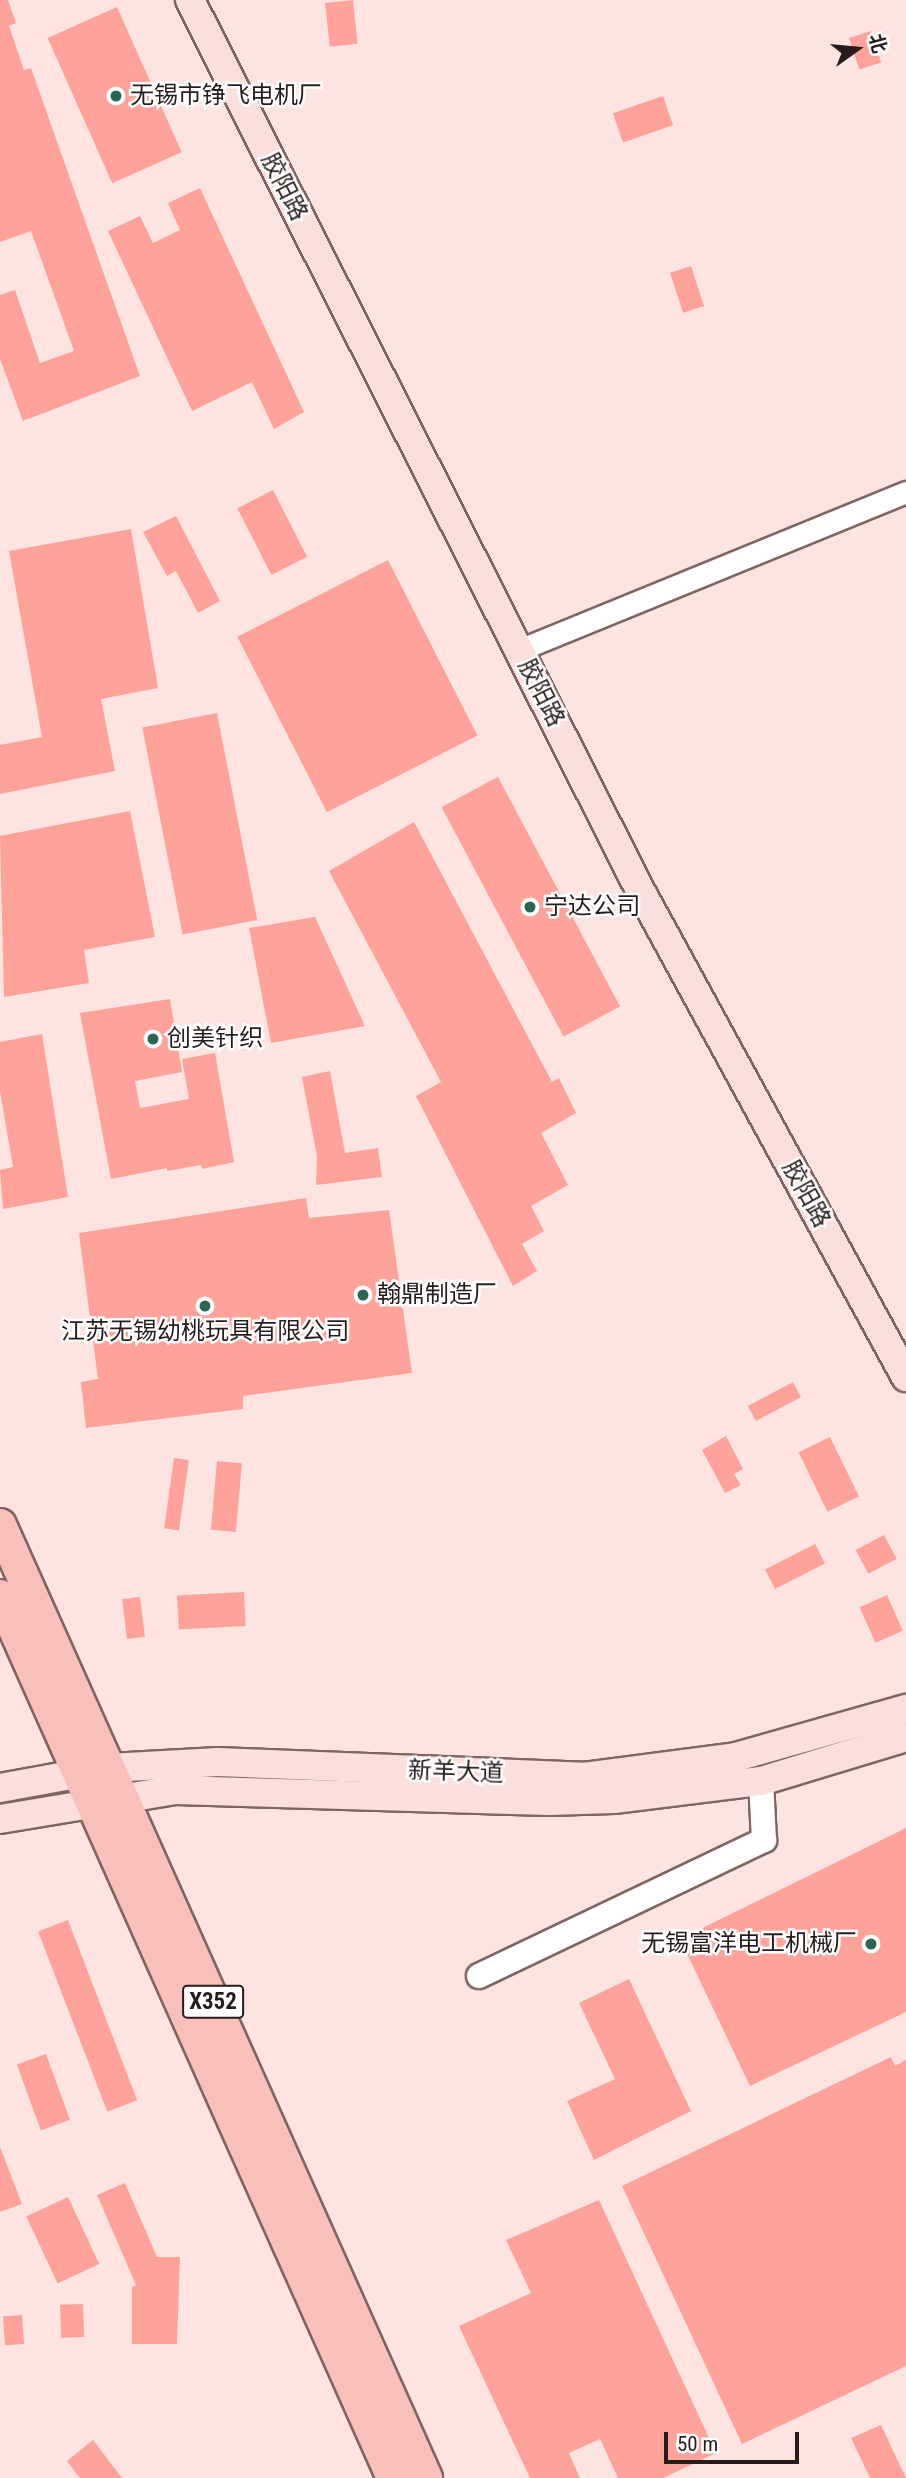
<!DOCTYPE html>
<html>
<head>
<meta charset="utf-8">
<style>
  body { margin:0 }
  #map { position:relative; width:906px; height:2478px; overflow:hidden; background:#fee4e1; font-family:"Roboto Condensed","Noto Sans SC",sans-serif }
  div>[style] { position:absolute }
  .building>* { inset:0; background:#fea29a; transform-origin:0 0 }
  .roads { filter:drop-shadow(2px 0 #7f6461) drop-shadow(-2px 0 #7f6461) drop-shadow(0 2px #7f6461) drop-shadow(0 -2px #7f6461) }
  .minor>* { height:21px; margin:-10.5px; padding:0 10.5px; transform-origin:10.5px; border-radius:10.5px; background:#fff }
  .tertiary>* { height:24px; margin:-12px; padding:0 12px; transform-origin:12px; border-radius:12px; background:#fff }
  .secondary>* { height:28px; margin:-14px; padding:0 14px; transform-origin:14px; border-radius:14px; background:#fbdfdd }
  .primary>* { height:32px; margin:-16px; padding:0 16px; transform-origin:16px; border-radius:16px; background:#f8bfbb }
  .dots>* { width:19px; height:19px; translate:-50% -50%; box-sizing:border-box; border:4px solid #fff; border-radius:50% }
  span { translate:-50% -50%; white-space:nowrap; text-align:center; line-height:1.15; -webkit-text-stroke:5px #fff; paint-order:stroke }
  .shield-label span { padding:2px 5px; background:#fff; border:2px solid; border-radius:5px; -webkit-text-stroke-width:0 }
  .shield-label { font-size:23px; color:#271c1b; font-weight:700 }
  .poi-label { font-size:24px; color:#271c1b }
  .left { translate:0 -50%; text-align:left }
  .right { translate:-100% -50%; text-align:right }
  .street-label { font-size:24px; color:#271c1b }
  .north { position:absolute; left:822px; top:14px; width:70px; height:70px; -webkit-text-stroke:5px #fff; paint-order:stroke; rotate:75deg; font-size:19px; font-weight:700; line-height:28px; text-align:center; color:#271c1b }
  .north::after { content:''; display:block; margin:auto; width:24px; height:32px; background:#271c1b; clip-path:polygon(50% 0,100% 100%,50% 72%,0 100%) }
  .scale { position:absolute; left:664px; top:2432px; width:135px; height:32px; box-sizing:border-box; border:4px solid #271c1b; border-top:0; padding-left:9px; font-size:21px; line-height:24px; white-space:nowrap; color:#271c1b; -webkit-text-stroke:5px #fff; paint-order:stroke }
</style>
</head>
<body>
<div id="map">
  <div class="building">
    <i style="clip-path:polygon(0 0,8px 0,16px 23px,9px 26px,24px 70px,31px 68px,140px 376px,23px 421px,0 359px,0 295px,15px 290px,40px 363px,74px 351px,31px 231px,0 242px)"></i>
    <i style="left:353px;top:0;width:44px;height:28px;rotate:84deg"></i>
    <i style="left:117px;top:7px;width:159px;height:76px;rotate:66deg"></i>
    <i style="left:871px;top:31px;width:33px;height:23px;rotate:72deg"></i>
    <i style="left:663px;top:96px;width:31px;height:53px;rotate:71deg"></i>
    <i style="clip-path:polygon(200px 188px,304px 412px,274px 429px,252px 382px,192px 411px,108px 231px,140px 216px,153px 243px,180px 230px,168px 203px)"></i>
    <i style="left:691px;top:266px;width:42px;height:22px;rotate:72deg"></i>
    <i style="left:273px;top:490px;width:75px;height:40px;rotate:63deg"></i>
    <i style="clip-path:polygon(176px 516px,220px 601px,198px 613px,176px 571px,167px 576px,143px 532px)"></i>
    <i style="clip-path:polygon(131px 529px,158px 688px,101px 699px,115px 771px,0 794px,0 745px,42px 737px,9px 551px)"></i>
    <i style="left:388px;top:560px;width:197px;height:169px;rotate:63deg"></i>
    <i style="left:217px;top:713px;width:211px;height:76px;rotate:79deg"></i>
    <i style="left:498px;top:777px;width:260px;height:64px;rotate:62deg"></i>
    <i style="clip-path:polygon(130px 811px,155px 937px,84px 950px,89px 983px,4px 997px,0 836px)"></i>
    <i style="clip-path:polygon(414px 822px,552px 1082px,559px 1078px,576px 1113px,541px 1133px,568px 1185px,531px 1206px,544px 1231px,522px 1244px,537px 1271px,513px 1286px,416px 1096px,441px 1082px,329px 871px)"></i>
    <i style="clip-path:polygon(315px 917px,365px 1026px,271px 1043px,249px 928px)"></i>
    <i style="clip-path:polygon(170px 999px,182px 1072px,135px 1081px,140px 1108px,189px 1099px,182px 1059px,215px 1053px,234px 1162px,202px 1169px,201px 1165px,167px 1171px,167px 1168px,111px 1179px,80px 1013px)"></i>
    <i style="clip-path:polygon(42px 1034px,68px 1197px,3px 1209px,0 1170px,13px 1167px,0 1091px,0 1042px)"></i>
    <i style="clip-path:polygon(330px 1071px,345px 1153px,378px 1148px,382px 1177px,316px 1185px,317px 1156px,302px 1077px)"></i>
    <i style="clip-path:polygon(306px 1198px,309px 1218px,389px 1210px,412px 1373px,243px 1396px,243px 1409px,86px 1428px,81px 1382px,98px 1379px,79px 1233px)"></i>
    <i style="left:793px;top:1382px;width:17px;height:51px;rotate:62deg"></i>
    <i style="clip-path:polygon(726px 1436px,743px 1469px,734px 1474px,741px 1485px,725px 1493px,702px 1450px)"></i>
    <i style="left:830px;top:1437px;width:66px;height:35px;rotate:64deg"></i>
    <i style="left:174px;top:1458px;width:15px;height:71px;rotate:8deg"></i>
    <i style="left:217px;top:1461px;width:25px;height:69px;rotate:5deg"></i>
    <i style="left:884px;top:1535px;width:27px;height:32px;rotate:62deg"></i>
    <i style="left:815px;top:1544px;width:22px;height:56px;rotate:63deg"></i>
    <i style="left:244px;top:1592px;width:34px;height:67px;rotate:87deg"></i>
    <i style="left:887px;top:1595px;width:39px;height:30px;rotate:66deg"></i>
    <i style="left:140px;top:1597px;width:40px;height:18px;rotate:83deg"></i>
    <i style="clip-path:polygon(906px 1828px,906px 2012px,750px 2086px,680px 1939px)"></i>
    <i style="left:68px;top:1920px;width:193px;height:32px;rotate:69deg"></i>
    <i style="clip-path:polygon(629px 1979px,691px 2111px,594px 2160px,567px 2101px,615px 2079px,579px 2003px)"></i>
    <i style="left:46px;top:2054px;width:70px;height:31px;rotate:70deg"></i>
    <i style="clip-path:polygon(891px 2057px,895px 2066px,906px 2060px,906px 2366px,742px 2444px,622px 2186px)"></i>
    <i style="clip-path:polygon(0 2147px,22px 2204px,0 2212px)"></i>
    <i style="clip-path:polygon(125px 2183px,157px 2257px,180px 2257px,177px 2344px,132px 2344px,132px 2287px,136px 2285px,97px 2195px)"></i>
    <i style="left:68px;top:2197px;width:74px;height:46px;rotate:65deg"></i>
    <i style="clip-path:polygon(599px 2200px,716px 2453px,663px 2478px,618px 2478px,600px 2439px,569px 2453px,580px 2478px,530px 2478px,459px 2326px,531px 2293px,506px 2240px)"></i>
    <i style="left:83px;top:2304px;width:33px;height:23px;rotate:88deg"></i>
    <i style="left:22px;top:2315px;width:29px;height:19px;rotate:86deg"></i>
    <i style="clip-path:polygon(881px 2425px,906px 2478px,870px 2478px,851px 2438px)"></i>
    <i style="clip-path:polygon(93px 2440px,122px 2478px,80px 2478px,67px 2461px)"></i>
  </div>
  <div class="roads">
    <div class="minor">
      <i style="left:519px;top:650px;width:418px;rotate:-22.2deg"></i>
    </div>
    <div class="tertiary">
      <i style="left:479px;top:1976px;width:316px;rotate:-25.5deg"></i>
      <i style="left:764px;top:1840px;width:59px;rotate:-92.9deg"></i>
    </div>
    <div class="secondary">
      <i style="left:190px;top:0;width:997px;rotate:63.18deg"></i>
      <i style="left:640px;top:890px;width:555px;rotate:61.36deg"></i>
      <i style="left:0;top:1788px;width:111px;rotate:-10.4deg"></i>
      <i style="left:109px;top:1768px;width:109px;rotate:-3.2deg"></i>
      <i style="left:218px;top:1762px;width:366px;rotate:2.3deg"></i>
      <i style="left:584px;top:1777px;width:153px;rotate:-7.5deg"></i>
      <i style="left:736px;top:1757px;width:177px;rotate:-15.8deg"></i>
      <i style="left:0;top:1819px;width:178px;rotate:-9.4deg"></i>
      <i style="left:176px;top:1790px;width:373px;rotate:1.7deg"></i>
      <i style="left:549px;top:1801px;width:65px;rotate:-1.8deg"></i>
      <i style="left:614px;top:1799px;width:148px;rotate:-7deg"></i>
      <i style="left:761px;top:1781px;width:152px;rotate:-16.9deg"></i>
    </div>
    <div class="primary">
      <i style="left:0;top:1525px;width:1044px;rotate:65.91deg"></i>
      <i style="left:0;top:1596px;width:966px;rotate:65.98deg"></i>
    </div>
  </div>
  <div class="dots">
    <i style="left:116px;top:96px;background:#2a6651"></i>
    <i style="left:530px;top:907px;background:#2a6651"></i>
    <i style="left:153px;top:1039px;background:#2a6651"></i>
    <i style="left:363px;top:1295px;background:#2a6651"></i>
    <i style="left:205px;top:1306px;background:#2a6651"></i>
    <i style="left:871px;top:1944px;background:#2a6651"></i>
  </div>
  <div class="shield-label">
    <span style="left:213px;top:2002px">X352</span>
  </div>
  <div class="poi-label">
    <span class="left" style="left:130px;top:96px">无锡市铮飞电机厂</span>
    <span class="left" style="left:544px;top:907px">宁达公司</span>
    <span class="left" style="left:167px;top:1039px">创美针织</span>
    <span class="left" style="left:377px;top:1295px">翰鼎制造厂</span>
    <span style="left:205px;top:1332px">江苏无锡幼桃玩具有限公司</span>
    <span class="right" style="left:857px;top:1944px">无锡富洋电工机械厂</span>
  </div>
  <div class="street-label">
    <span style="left:284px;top:187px;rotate:63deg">胶阳路</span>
    <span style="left:541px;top:693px;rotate:63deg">胶阳路</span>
    <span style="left:806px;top:1194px;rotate:61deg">胶阳路</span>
    <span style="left:456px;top:1772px;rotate:2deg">新羊大道</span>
  </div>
  <div class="north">北</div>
  <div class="scale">50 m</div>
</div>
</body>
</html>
